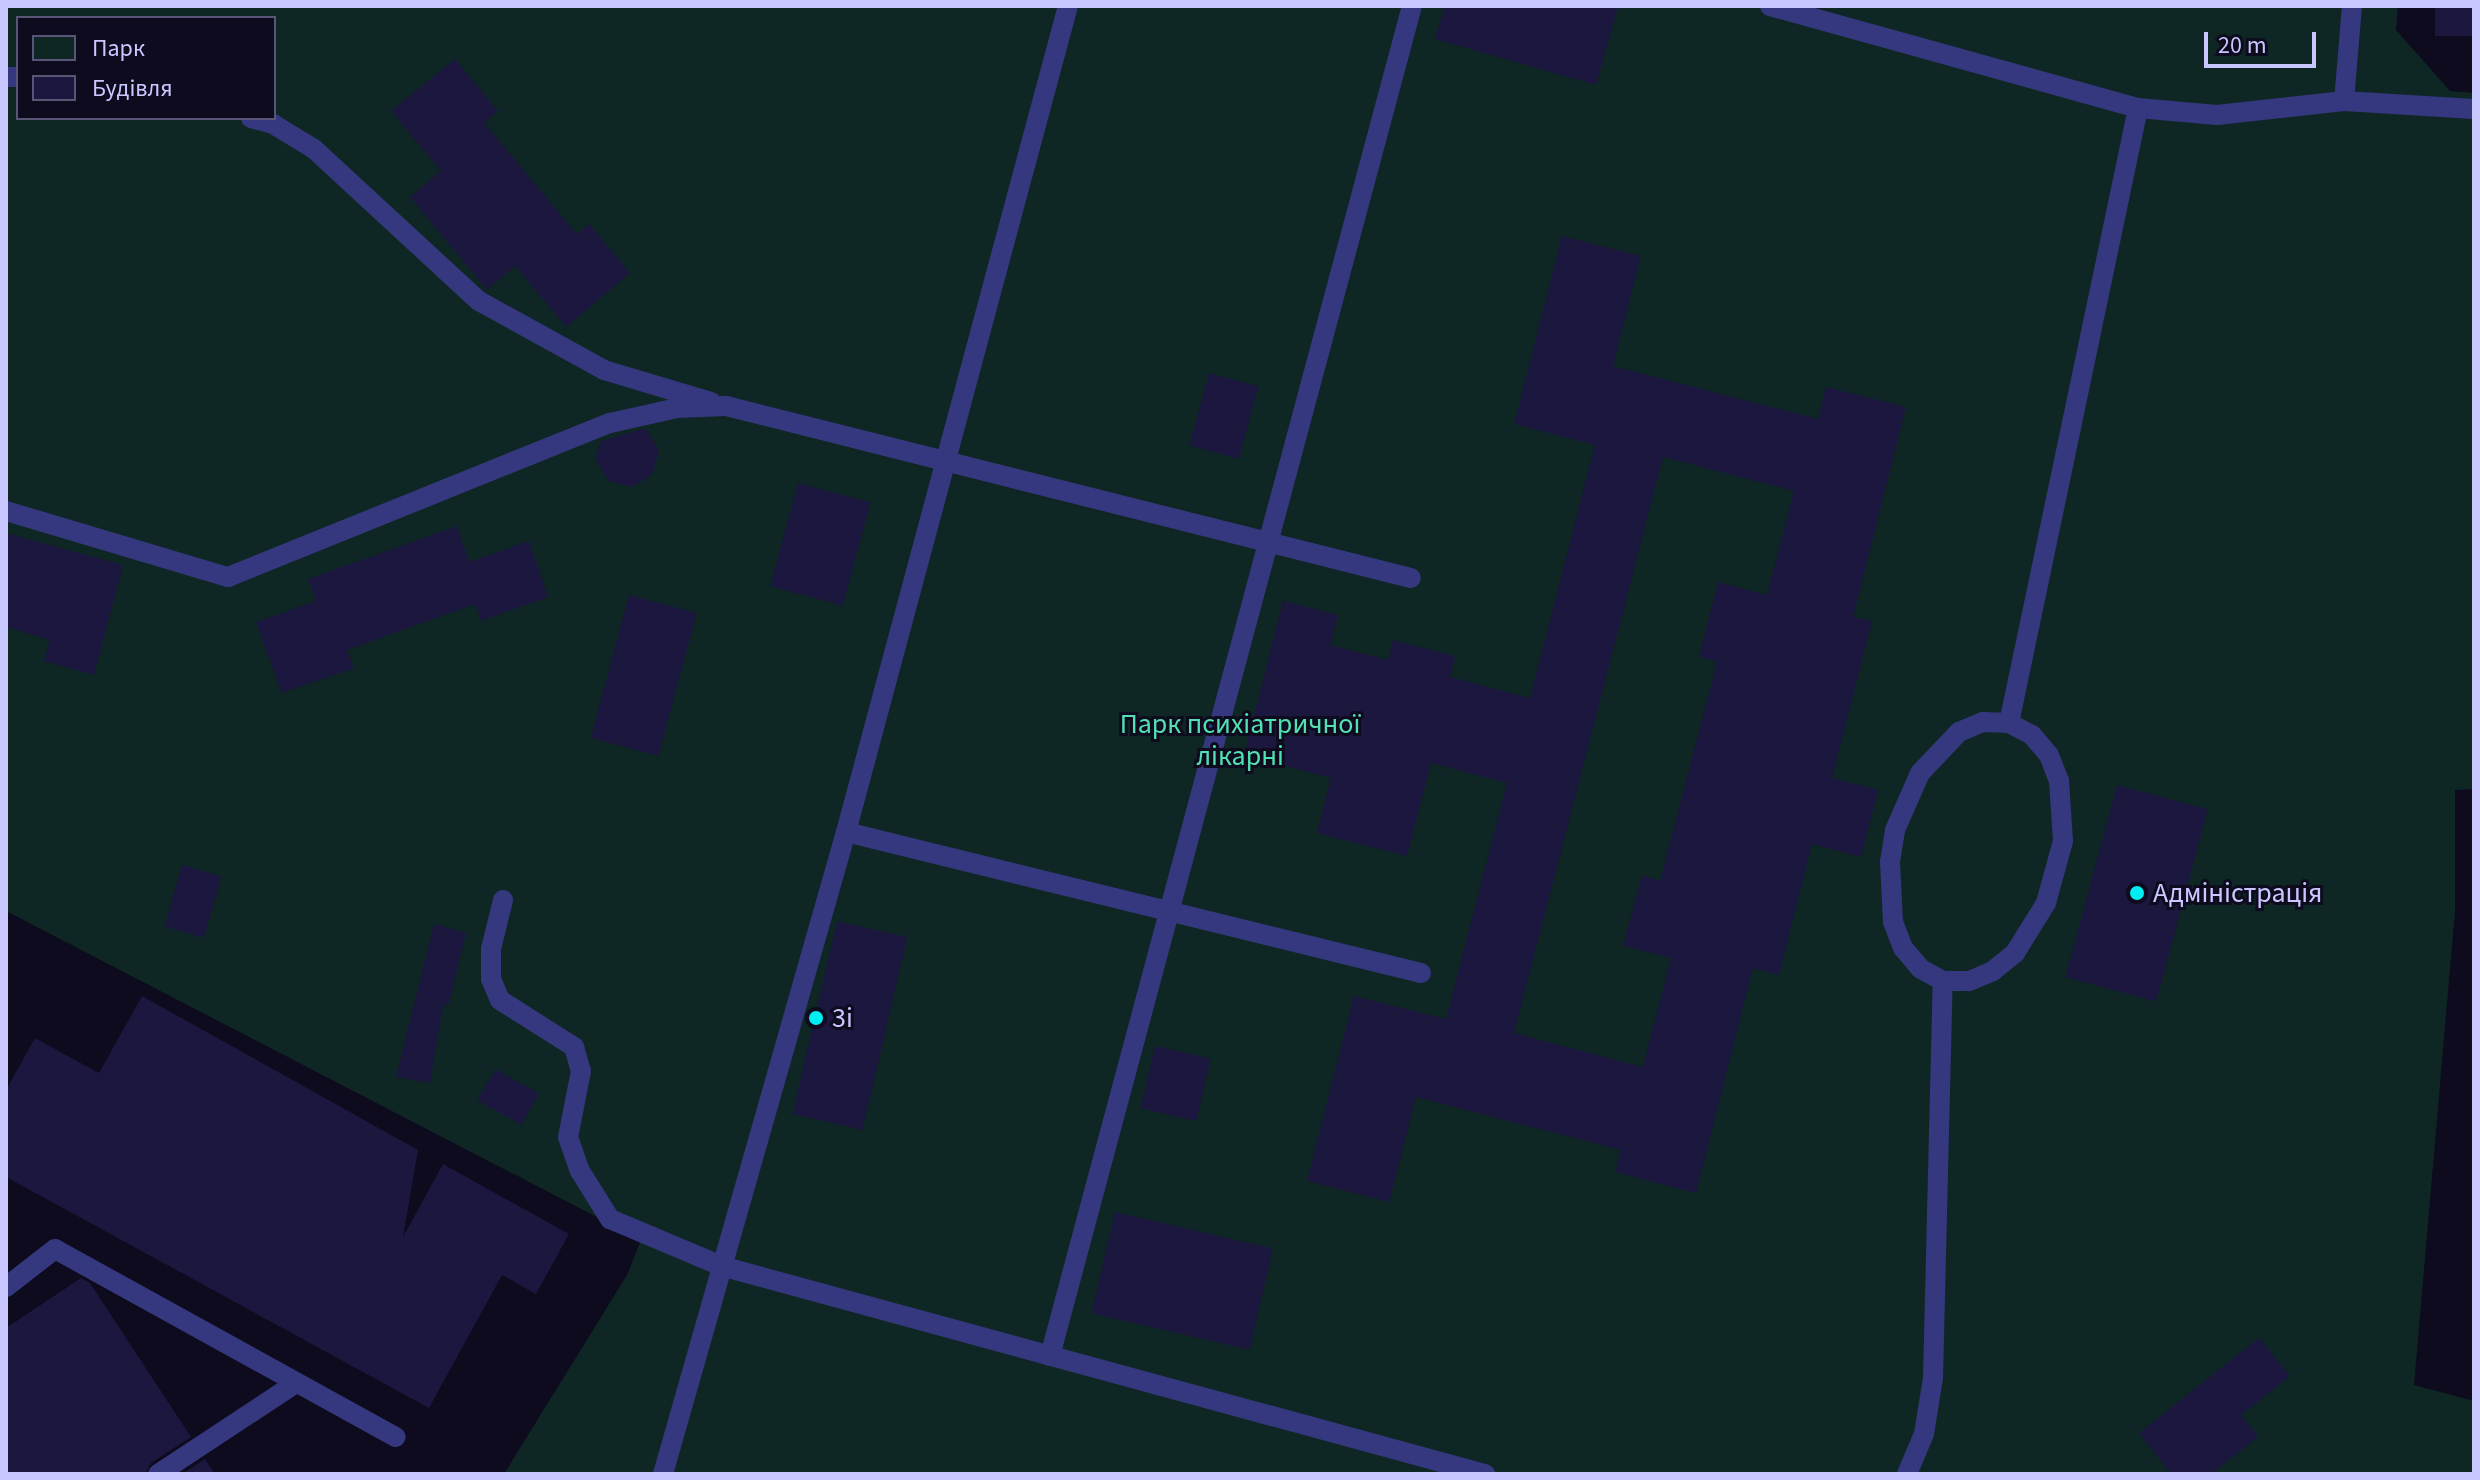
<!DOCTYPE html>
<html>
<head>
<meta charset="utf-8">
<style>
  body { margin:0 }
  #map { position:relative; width:2480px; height:1480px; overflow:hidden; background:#0d0b1d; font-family:"Source Sans 3",sans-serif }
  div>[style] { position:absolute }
  .green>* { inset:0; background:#0e2724 }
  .building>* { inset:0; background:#1b173e; transform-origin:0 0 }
  .service>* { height:20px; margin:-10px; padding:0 10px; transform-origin:10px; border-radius:10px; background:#35387e }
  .dots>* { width:22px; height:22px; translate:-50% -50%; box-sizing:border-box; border:4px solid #0d0b1d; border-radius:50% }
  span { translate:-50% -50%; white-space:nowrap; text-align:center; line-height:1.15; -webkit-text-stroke:6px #0d0b1d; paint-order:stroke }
  .park-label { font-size:28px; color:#51e1b2 }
  .poi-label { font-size:28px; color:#c9c7ff }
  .left { translate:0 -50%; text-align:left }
  .frame { position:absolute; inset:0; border:8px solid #c9c7ff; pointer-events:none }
  .legend { position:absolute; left:16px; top:16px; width:260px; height:104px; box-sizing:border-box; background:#0d0b1d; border:2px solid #585677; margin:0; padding:10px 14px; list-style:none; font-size:24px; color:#c9c7ff }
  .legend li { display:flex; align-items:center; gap:16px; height:40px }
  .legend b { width:40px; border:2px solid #585677 }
  .scale { position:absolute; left:2204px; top:32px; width:112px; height:36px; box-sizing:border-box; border:4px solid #c9c7ff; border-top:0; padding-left:10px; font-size:24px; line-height:28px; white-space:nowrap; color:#c9c7ff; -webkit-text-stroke:6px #0d0b1d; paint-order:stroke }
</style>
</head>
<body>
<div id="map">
  <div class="green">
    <i style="clip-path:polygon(evenodd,6px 6px,2398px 6px,2396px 30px,2450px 91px,2474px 93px,2474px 789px,2455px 790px,2455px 911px,2414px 1385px,2474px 1401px,2474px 1474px,504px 1474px,627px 1275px,641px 1240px,6px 911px,6px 6px,18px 18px,274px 18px,274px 118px,18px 118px,18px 18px)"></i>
  </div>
  <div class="building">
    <i style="clip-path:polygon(1445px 6px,1618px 6px,1596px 85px,1435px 39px)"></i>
    <i style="left:2435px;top:6px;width:39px;height:30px"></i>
    <i style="clip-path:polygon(455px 59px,498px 111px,484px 123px,577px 234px,589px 224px,630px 273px,566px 327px,515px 266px,487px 290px,410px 197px,441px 171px,391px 111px)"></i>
    <i style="clip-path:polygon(evenodd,1562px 236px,1641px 256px,1613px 366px,1818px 419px,1826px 387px,1906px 407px,1853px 617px,1872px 621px,1832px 778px,1878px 790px,1861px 857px,1812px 844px,1779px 975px,1753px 968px,1696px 1193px,1615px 1172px,1621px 1150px,1416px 1097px,1389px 1202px,1307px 1181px,1354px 996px,1446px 1019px,1507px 783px,1431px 763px,1407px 856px,1317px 833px,1331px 778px,1244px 755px,1283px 601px,1338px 615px,1330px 645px,1388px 660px,1393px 640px,1455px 656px,1450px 677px,1530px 698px,1595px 445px,1514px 424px,1562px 236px,1663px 457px,1794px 491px,1767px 595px,1718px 582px,1699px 657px,1717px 662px,1660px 881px,1642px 875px,1623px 946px,1671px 958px,1643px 1067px,1514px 1033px,1663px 457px)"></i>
    <i style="left:1209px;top:373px;width:51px;height:75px;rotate:15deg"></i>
    <i style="clip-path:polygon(645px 428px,659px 450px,652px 475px,632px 487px,608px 481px,595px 458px,601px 441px)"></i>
    <i style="left:798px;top:483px;width:75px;height:107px;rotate:15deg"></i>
    <i style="clip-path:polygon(457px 526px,469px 562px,529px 541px,548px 597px,481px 621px,475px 604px,347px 650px,354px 668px,282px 693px,256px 622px,316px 601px,308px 579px)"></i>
    <i style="clip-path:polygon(6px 533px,123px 565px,94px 675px,44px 661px,50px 640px,6px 627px)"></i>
    <i style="left:629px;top:595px;width:70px;height:148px;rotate:15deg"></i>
    <i style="left:2117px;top:785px;width:94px;height:199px;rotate:15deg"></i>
    <i style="left:182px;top:865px;width:41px;height:64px;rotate:16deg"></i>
    <i style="left:837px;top:921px;width:72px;height:198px;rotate:13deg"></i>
    <i style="clip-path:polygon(434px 924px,466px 933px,448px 1006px,443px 1004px,430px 1083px,396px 1077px)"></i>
    <i style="clip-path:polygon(142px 996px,418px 1150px,403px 1237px,443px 1164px,569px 1234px,536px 1294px,502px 1275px,429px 1408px,6px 1177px,6px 1090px,35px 1038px,99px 1073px)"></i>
    <i style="left:1155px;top:1046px;width:57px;height:64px;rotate:13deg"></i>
    <i style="left:495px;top:1069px;width:50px;height:36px;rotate:29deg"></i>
    <i style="left:1115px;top:1212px;width:162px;height:104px;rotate:13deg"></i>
    <i style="clip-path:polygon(81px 1278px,90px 1283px,191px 1437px,151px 1463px,145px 1474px,6px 1474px,6px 1328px)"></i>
    <i style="clip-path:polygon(2259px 1338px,2290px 1376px,2241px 1415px,2258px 1437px,2211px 1474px,2171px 1474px,2139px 1433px)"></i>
    <i style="clip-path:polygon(205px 1459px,215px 1474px,182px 1474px)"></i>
  </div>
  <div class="service">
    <i style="left:1770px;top:6px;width:382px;rotate:15.5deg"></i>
    <i style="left:2138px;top:108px;width:79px;rotate:5.1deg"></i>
    <i style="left:2217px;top:115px;width:128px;rotate:-6.3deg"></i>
    <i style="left:2344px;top:101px;width:130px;rotate:3.5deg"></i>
    <i style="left:6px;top:77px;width:12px"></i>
    <i style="left:2344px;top:101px;width:95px;rotate:-85.2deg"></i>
    <i style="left:251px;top:118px;width:23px;rotate:15deg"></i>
    <i style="left:273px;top:124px;width:48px;rotate:31.4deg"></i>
    <i style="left:314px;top:149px;width:224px;rotate:42.7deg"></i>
    <i style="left:479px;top:301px;width:143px;rotate:28.9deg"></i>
    <i style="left:604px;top:370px;width:112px;rotate:16.7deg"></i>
    <i style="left:6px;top:511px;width:232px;rotate:16.6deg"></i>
    <i style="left:228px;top:577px;width:412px;rotate:-22deg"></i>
    <i style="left:610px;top:423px;width:69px;rotate:-12.6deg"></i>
    <i style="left:677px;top:408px;width:49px;rotate:-2.3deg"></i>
    <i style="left:726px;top:406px;width:706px;rotate:14.1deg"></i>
    <i style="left:1983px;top:722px;width:26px;rotate:2deg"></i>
    <i style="left:2009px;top:723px;width:26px;rotate:28deg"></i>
    <i style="left:2032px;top:735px;width:26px;rotate:50deg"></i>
    <i style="left:2049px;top:755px;width:28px;rotate:69deg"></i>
    <i style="left:2059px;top:781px;width:60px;rotate:86.2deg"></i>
    <i style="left:2063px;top:841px;width:64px;rotate:105.3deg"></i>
    <i style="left:2046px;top:903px;width:59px;rotate:121.8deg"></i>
    <i style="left:2015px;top:953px;width:28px;rotate:141deg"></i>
    <i style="left:1993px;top:971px;width:26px;rotate:157deg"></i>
    <i style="left:1969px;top:981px;width:26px;rotate:180deg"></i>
    <i style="left:1943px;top:981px;width:26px;rotate:-151deg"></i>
    <i style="left:1920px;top:968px;width:26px;rotate:-130deg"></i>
    <i style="left:1903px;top:948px;width:28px;rotate:-111deg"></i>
    <i style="left:1893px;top:922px;width:60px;rotate:-92.9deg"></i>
    <i style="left:1890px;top:862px;width:32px;rotate:-81deg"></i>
    <i style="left:1895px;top:830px;width:62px;rotate:-66.3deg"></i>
    <i style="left:1920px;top:773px;width:57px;rotate:-46.4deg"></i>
    <i style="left:1959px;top:732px;width:26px;rotate:-23deg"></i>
    <i style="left:2009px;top:723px;width:628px;rotate:-78.15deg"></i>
    <i style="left:846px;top:832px;width:592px;rotate:13.78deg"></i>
    <i style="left:503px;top:900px;width:50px;rotate:103.8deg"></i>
    <i style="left:491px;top:949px;width:30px;rotate:90deg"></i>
    <i style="left:491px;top:979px;width:23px;rotate:67deg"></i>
    <i style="left:500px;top:1000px;width:88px;rotate:32.4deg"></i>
    <i style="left:574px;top:1047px;width:25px;rotate:74deg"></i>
    <i style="left:581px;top:1071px;width:67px;rotate:101.1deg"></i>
    <i style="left:568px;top:1137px;width:36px;rotate:71deg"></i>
    <i style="left:580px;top:1171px;width:57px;rotate:58deg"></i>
    <i style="left:610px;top:1219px;width:121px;rotate:22.9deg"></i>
    <i style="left:721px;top:1266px;width:792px;rotate:15.23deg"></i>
    <i style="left:6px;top:1287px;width:62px;rotate:-37.8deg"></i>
    <i style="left:55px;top:1249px;width:389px;rotate:28.9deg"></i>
    <i style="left:1050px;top:1356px;width:1398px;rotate:-74.99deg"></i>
    <i style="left:158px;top:1474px;width:165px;rotate:-33.4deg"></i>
    <i style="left:663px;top:1474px;width:668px;rotate:-74.09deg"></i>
    <i style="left:846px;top:832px;width:855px;rotate:-74.96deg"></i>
    <i style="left:1907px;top:1474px;width:43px;rotate:-67deg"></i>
    <i style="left:1924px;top:1434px;width:57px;rotate:-80.9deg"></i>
    <i style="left:1933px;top:1378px;width:397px;rotate:-88.6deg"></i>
  </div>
  <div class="dots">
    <i style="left:2137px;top:893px;background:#00edf2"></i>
    <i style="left:816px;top:1018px;background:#00edf2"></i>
  </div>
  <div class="park-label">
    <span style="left:1240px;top:740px">Парк психіатричної<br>лікарні</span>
  </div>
  <div class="poi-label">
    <span class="left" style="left:2153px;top:893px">Адміністрація</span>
    <span class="left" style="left:832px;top:1018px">3і</span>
  </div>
  <div class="frame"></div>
  <ul class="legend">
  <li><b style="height:22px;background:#0e2724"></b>Парк</li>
  <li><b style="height:22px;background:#1b173e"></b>Будівля</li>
  </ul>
  <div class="scale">20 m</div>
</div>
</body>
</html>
